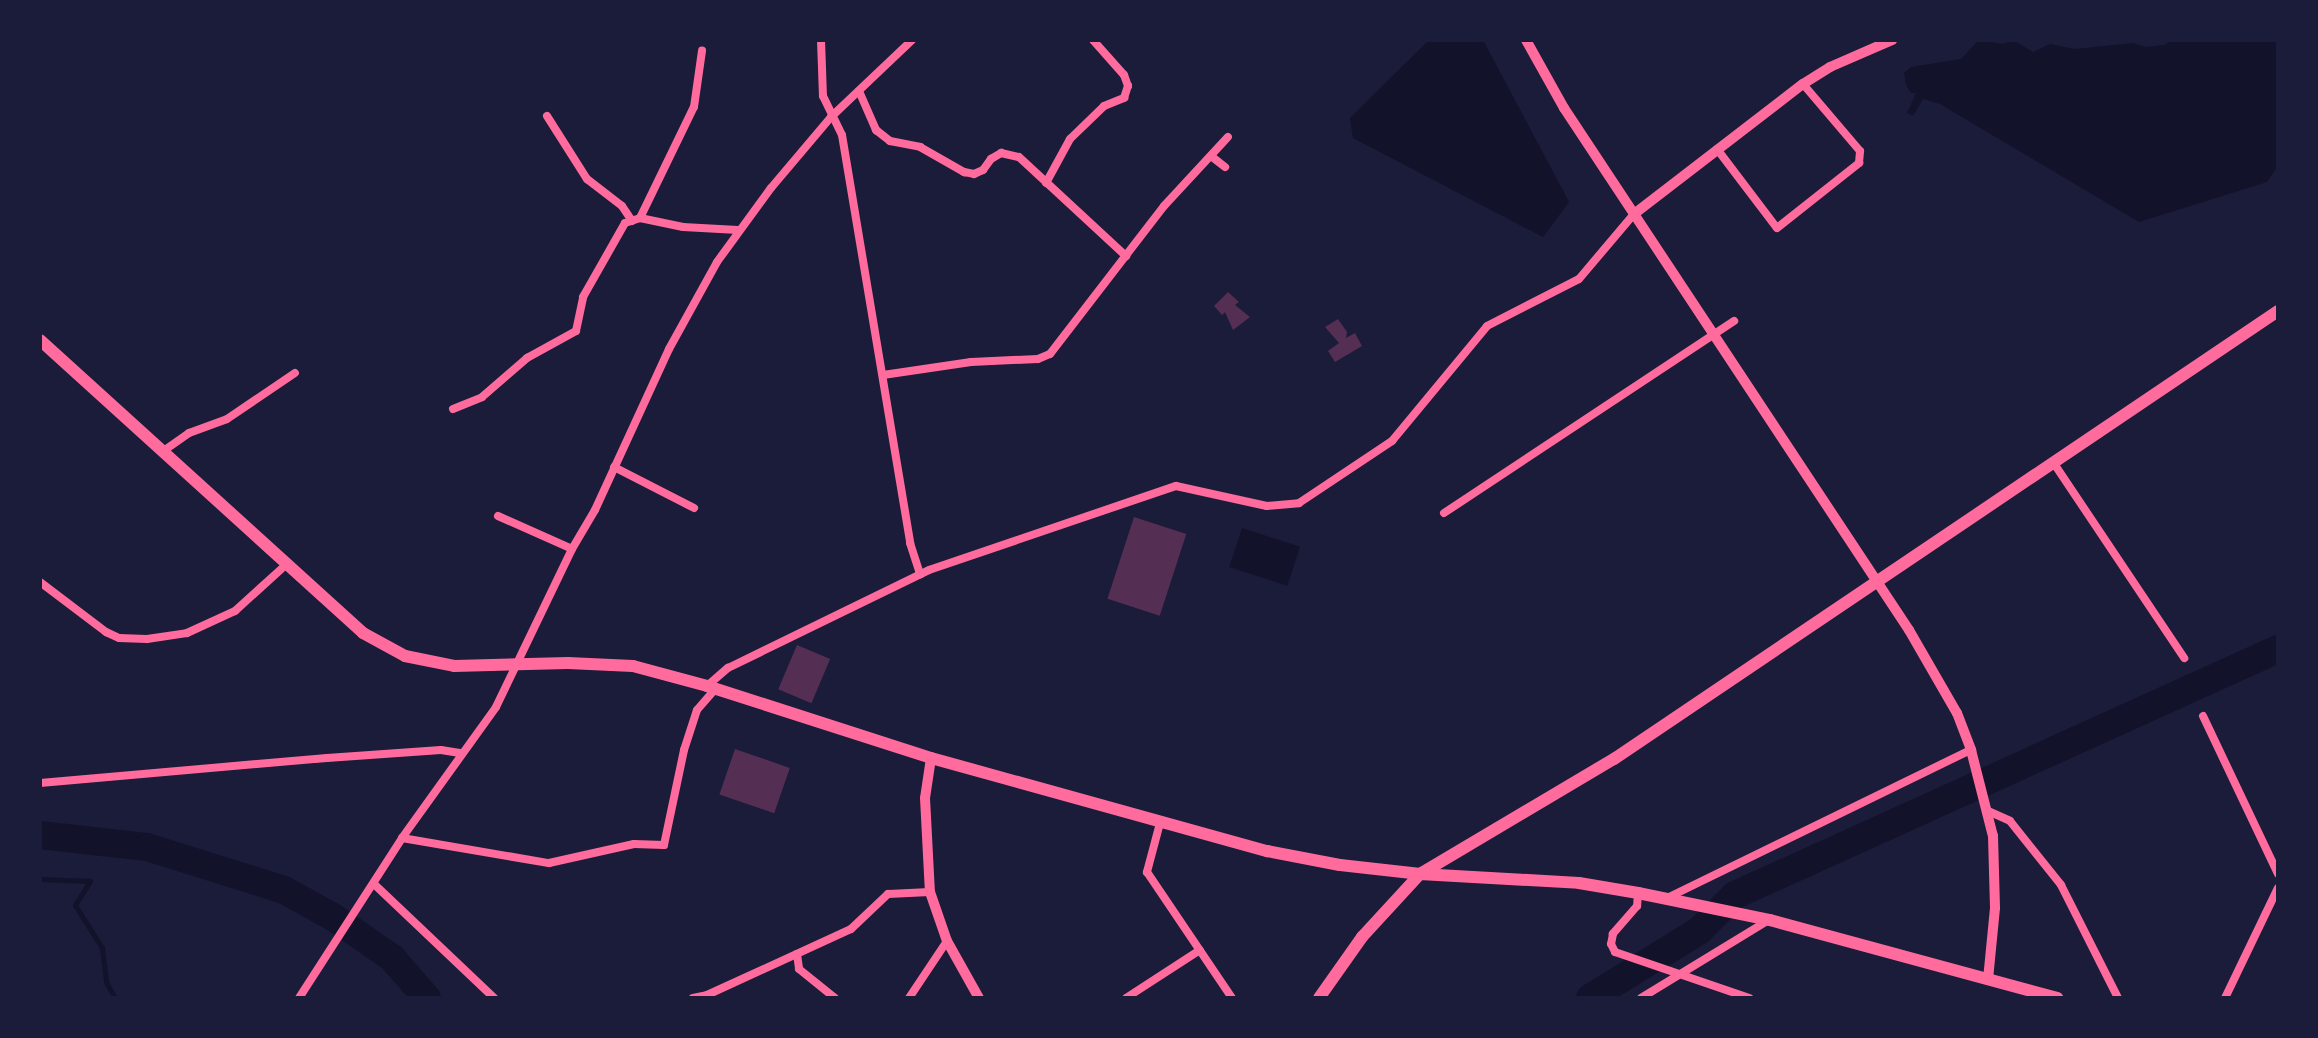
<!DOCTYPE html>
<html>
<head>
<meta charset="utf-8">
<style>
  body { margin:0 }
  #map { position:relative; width:2318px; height:1038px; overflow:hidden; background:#1b1b3a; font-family:"Roboto Condensed",sans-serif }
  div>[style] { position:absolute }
  .water>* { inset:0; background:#12122b; transform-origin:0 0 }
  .stream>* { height:5px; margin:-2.5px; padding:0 2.5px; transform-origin:2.5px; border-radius:2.5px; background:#12122b }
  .river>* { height:28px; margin:-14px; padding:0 14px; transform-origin:14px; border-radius:14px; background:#12122b }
  .building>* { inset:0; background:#542f53; transform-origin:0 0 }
  .minor>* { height:8px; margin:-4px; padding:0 4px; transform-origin:4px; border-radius:4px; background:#ff6b9d }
  .tertiary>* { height:10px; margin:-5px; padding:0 5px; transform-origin:5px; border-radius:5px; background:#ff6b9d }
  .secondary>* { height:12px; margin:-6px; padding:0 6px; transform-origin:6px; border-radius:6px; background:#ff6b9d }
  span { translate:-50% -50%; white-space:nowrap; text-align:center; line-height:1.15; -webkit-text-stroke:6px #1b1b3a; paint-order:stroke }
  .frame { position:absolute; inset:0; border:42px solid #1b1b3a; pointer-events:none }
</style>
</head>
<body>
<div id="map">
  <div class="water">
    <i style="clip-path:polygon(1429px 40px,1483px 40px,1569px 202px,1543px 237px,1353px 138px,1350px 118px)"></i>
    <i style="clip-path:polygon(1979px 40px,2003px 44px,2013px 40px,2033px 52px,2050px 44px,2075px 49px,2133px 43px,2145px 47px,2165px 45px,2171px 40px,2278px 40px,2278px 166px,2267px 182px,2139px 222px,1940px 104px,1923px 99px,1913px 116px,1907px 113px,1916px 93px,1911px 93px,1906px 85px,1904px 73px,1911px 67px,1961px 59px)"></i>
    <i style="left:1242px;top:528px;width:61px;height:41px;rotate:18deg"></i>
  </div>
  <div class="stream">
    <i style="left:40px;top:879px;width:50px;rotate:2.3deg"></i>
    <i style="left:90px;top:881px;width:28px;rotate:122deg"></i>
    <i style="left:75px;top:905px;width:51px;rotate:57.9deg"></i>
    <i style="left:102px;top:948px;width:34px;rotate:83deg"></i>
    <i style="left:106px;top:982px;width:18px;rotate:61deg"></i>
  </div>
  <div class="river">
    <i style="left:40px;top:835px;width:108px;rotate:6.4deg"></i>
    <i style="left:147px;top:847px;width:144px;rotate:17.4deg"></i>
    <i style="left:284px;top:890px;width:56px;rotate:28.9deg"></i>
    <i style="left:333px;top:917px;width:72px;rotate:34.8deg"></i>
    <i style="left:392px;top:958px;width:53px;rotate:48.8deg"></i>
    <i style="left:1590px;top:998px;width:129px;rotate:-31.7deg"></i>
    <i style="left:1700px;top:930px;width:49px;rotate:-45deg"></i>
    <i style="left:1735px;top:895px;width:596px;rotate:-24.37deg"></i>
  </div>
  <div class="building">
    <i style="clip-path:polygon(1228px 292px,1239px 302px,1235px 305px,1250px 317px,1233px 330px,1225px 312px,1222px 315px,1214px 306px)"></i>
    <i style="clip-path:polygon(1338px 319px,1347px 332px,1346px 338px,1355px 333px,1362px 346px,1335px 362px,1328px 351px,1339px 343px,1325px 327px)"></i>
    <i style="left:1134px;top:517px;width:55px;height:86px;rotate:18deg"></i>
    <i style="left:797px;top:645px;width:36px;height:48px;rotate:23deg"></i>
    <i style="left:735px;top:749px;width:58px;height:48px;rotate:19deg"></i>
  </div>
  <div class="minor">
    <i style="left:821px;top:40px;width:56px;rotate:88deg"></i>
    <i style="left:823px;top:96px;width:43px;rotate:64deg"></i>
    <i style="left:842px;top:135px;width:414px;rotate:80.5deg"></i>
    <i style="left:910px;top:543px;width:33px;rotate:72deg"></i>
    <i style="left:859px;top:91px;width:43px;rotate:66.4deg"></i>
    <i style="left:876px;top:130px;width:18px;rotate:38deg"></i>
    <i style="left:890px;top:141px;width:31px;rotate:11deg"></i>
    <i style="left:920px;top:147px;width:51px;rotate:29.6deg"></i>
    <i style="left:964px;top:172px;width:10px;rotate:11deg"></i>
    <i style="left:974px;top:174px;width:10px;rotate:-24deg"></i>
    <i style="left:983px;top:170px;width:14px;rotate:-54deg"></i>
    <i style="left:991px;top:159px;width:12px;rotate:-31deg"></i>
    <i style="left:1001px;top:153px;width:18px;rotate:13deg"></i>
    <i style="left:1019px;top:157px;width:146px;rotate:42.8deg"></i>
    <i style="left:547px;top:116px;width:75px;rotate:57.6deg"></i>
    <i style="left:587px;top:179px;width:44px;rotate:37.6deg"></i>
    <i style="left:622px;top:206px;width:18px;rotate:56deg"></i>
    <i style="left:1717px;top:149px;width:99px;rotate:52.8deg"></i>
    <i style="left:1777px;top:228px;width:105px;rotate:-38.4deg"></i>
    <i style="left:1859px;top:163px;width:12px;rotate:-85deg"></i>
    <i style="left:1860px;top:151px;width:88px;rotate:-130.4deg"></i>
    <i style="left:1211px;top:156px;width:18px;rotate:38deg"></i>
    <i style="left:1046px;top:183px;width:50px;rotate:-61.4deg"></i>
    <i style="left:1070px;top:139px;width:47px;rotate:-44.1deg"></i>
    <i style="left:1104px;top:106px;width:22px;rotate:-22deg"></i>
    <i style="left:1124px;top:98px;width:13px;rotate:-72deg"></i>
    <i style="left:1128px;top:86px;width:12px;rotate:-110deg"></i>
    <i style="left:1124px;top:75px;width:47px;rotate:-131.5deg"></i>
    <i style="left:640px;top:218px;width:123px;rotate:-64.1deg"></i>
    <i style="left:694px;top:107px;width:57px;rotate:-81.9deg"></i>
    <i style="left:883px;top:375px;width:89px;rotate:-8.4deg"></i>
    <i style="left:971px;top:362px;width:67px;rotate:-2.6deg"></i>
    <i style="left:1038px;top:359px;width:13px;rotate:-23deg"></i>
    <i style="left:1050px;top:354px;width:187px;rotate:-52.4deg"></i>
    <i style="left:1164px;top:206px;width:94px;rotate:-47.2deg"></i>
    <i style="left:453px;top:409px;width:31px;rotate:-22deg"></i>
    <i style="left:482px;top:397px;width:60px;rotate:-40.9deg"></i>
    <i style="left:527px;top:358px;width:56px;rotate:-28.9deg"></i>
    <i style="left:576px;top:331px;width:35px;rotate:-78deg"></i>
    <i style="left:583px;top:297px;width:85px;rotate:-60.4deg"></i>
    <i style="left:625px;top:223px;width:16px;rotate:-18deg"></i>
    <i style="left:640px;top:218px;width:44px;rotate:11.8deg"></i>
    <i style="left:683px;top:227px;width:55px;rotate:3.1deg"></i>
    <i style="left:162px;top:452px;width:33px;rotate:-35deg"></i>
    <i style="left:189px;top:433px;width:40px;rotate:-20.2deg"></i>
    <i style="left:227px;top:419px;width:82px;rotate:-34.1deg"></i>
    <i style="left:2053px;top:462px;width:236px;rotate:56.2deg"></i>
    <i style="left:614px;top:467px;width:90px;rotate:27.1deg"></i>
    <i style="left:1444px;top:513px;width:348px;rotate:-33.5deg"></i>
    <i style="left:498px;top:516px;width:81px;rotate:24deg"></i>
    <i style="left:40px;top:582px;width:83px;rotate:37.1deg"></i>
    <i style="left:106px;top:632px;width:14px;rotate:25deg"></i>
    <i style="left:119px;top:638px;width:28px;rotate:2deg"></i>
    <i style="left:147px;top:639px;width:40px;rotate:-8.5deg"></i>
    <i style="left:187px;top:633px;width:53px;rotate:-24.6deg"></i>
    <i style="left:235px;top:611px;width:72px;rotate:-42.2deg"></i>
    <i style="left:707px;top:686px;width:28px;rotate:-41deg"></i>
    <i style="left:728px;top:668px;width:224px;rotate:-26deg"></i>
    <i style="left:929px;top:570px;width:261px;rotate:-18.8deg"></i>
    <i style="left:1176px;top:486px;width:93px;rotate:12.4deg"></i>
    <i style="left:1267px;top:506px;width:32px;rotate:-5deg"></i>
    <i style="left:1299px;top:503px;width:112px;rotate:-33.7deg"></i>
    <i style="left:1392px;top:441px;width:149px;rotate:-50.4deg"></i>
    <i style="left:1487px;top:326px;width:103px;rotate:-27.1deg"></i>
    <i style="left:1579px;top:279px;width:85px;rotate:-49.8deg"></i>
    <i style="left:2203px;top:716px;width:175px;rotate:64.6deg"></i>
    <i style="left:40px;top:783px;width:288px;rotate:-5deg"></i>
    <i style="left:327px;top:758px;width:114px;rotate:-4deg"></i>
    <i style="left:441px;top:750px;width:19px;rotate:9deg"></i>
    <i style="left:1988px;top:811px;width:24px;rotate:24deg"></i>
    <i style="left:2010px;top:821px;width:82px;rotate:51.4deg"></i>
    <i style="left:2061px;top:885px;width:127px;rotate:63.2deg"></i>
    <i style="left:1160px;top:823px;width:51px;rotate:104.9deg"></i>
    <i style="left:1147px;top:872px;width:152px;rotate:56deg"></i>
    <i style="left:402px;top:838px;width:149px;rotate:9.7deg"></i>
    <i style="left:549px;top:863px;width:87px;rotate:-12.6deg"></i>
    <i style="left:634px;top:844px;width:30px;rotate:2deg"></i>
    <i style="left:664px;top:845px;width:97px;rotate:-78.1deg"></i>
    <i style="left:684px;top:750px;width:42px;rotate:-72deg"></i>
    <i style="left:697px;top:710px;width:28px;rotate:-49deg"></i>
    <i style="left:374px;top:884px;width:166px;rotate:43.5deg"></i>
    <i style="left:1638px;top:893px;width:13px;rotate:94deg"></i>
    <i style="left:1637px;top:906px;width:37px;rotate:131deg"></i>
    <i style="left:1613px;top:934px;width:10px;rotate:101deg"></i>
    <i style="left:1611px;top:944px;width:9px;rotate:63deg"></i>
    <i style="left:1615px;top:952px;width:142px;rotate:18.9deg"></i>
    <i style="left:1667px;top:898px;width:338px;rotate:-26deg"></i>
    <i style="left:797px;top:954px;width:15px;rotate:82deg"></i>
    <i style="left:799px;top:969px;width:46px;rotate:38.9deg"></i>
    <i style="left:299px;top:998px;width:190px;rotate:-57.2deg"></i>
    <i style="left:402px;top:838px;width:161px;rotate:-54.3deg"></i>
    <i style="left:496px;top:707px;width:175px;rotate:-64.3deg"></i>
    <i style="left:572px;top:549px;width:45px;rotate:-59.5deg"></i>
    <i style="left:595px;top:510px;width:177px;rotate:-65.3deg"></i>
    <i style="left:669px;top:349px;width:99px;rotate:-61.1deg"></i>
    <i style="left:717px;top:262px;width:92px;rotate:-53.9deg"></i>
    <i style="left:771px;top:188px;width:93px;rotate:-49.8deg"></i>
    <i style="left:831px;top:117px;width:112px;rotate:-43.5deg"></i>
    <i style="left:693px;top:998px;width:14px;rotate:-12deg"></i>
    <i style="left:707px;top:995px;width:158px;rotate:-24.6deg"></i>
    <i style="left:851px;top:929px;width:51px;rotate:-43.4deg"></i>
    <i style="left:888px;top:894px;width:42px;rotate:-2.7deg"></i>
    <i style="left:909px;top:998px;width:69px;rotate:-56.3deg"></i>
    <i style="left:1126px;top:998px;width:88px;rotate:-33deg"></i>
    <i style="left:1641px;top:998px;width:150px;rotate:-31.4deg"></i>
    <i style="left:2225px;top:998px;width:122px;rotate:-64.3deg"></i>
  </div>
  <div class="tertiary">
    <i style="left:1526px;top:40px;width:78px;rotate:60.8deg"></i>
    <i style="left:1564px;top:108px;width:626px;rotate:56.54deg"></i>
    <i style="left:1909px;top:630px;width:96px;rotate:60deg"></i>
    <i style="left:1957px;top:713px;width:40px;rotate:69deg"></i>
    <i style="left:1971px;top:750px;width:89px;rotate:75.7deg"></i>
    <i style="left:1993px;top:836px;width:72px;rotate:88.4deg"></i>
    <i style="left:1995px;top:908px;width:71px;rotate:95.6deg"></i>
    <i style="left:1634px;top:214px;width:213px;rotate:-37.6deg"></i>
    <i style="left:1803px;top:84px;width:32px;rotate:-32deg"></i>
    <i style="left:1830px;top:67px;width:68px;rotate:-23.5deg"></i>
    <i style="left:931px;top:758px;width:40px;rotate:98.5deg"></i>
    <i style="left:925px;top:798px;width:94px;rotate:87deg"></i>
    <i style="left:930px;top:892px;width:52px;rotate:70.9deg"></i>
    <i style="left:947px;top:941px;width:65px;rotate:60.7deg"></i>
  </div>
  <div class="secondary">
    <i style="left:40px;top:340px;width:436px;rotate:42.2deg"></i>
    <i style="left:363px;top:633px;width:48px;rotate:28.7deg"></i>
    <i style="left:405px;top:656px;width:50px;rotate:11.5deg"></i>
    <i style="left:454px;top:666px;width:114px;rotate:-1.5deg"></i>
    <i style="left:568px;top:663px;width:65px;rotate:2.6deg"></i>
    <i style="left:633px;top:666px;width:77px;rotate:15.1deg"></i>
    <i style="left:707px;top:686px;width:235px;rotate:17.8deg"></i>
    <i style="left:931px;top:758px;width:349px;rotate:15.5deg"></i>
    <i style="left:1267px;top:851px;width:74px;rotate:10.9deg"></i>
    <i style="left:1340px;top:865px;width:81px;rotate:6.4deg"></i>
    <i style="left:1420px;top:874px;width:159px;rotate:3.2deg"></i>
    <i style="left:1579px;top:883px;width:60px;rotate:9.6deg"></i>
    <i style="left:1638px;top:893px;width:135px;rotate:11.6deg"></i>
    <i style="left:1770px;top:920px;width:298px;rotate:15.2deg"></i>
    <i style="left:1319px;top:998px;width:75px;rotate:-54.8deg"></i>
    <i style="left:1362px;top:937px;width:86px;rotate:-47.4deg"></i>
    <i style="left:1420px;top:874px;width:226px;rotate:-30.7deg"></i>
    <i style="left:1614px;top:759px;width:801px;rotate:-34.01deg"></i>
  </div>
  <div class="frame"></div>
</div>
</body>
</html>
